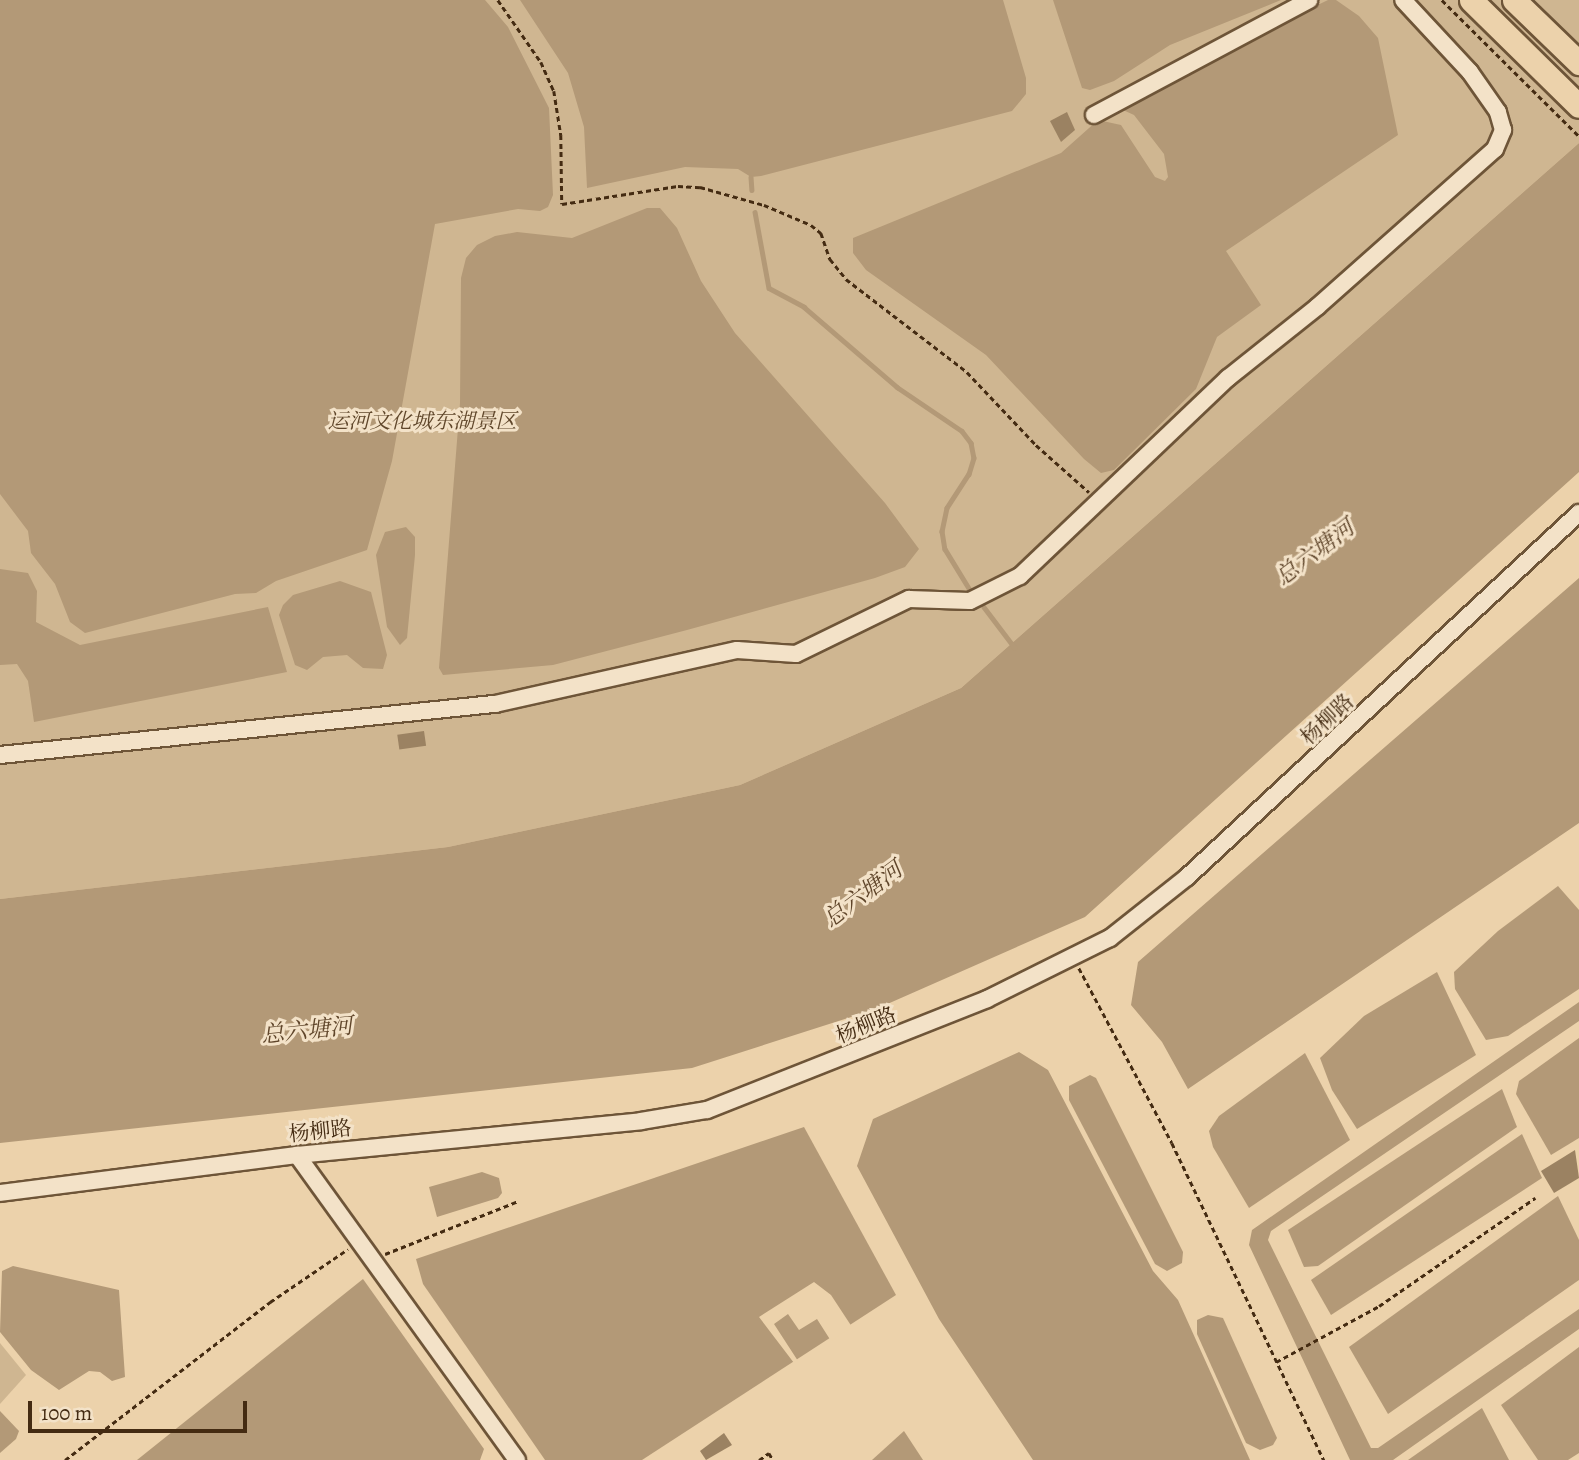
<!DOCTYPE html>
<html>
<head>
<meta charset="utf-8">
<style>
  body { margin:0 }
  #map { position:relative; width:1579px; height:1460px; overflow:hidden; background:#ecd2ab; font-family:Alegreya,"Noto Serif SC",serif }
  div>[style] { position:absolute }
  .green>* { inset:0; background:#cfb691 }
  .water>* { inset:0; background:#b39977 }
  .pier>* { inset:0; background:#ecd2ab }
  .stream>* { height:4.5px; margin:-2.25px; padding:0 2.25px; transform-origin:2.25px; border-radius:2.25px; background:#b39977 }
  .building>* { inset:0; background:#9b8262; transform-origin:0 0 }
  .path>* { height:2.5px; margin-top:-1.25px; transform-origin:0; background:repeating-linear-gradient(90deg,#442b12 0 5px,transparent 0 8.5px) }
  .roads { filter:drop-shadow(2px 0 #6e5538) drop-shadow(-2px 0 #6e5538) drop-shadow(0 2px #6e5538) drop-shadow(0 -2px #6e5538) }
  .minor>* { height:16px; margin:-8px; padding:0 8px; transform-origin:8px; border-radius:8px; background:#f3e2c8 }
  .highway>* { height:23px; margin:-11.5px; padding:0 11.5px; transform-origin:11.5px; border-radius:11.5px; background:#ecd2ab }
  span { translate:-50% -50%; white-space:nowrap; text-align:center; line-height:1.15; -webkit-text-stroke:6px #f3e2c8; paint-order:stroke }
  .park-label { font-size:21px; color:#60472b; font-style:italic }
  .street-label { font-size:21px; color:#442b12 }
  .water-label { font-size:23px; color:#60462b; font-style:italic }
  .scale { position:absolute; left:28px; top:1401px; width:219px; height:32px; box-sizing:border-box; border:4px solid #442b12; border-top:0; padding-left:9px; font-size:21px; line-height:24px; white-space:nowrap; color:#442b12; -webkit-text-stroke:5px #f3e2c8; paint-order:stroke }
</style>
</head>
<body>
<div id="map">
  <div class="green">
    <i style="clip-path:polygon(0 0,1579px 0,1579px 143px,961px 688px,740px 785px,448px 847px,0 899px)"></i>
    <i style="clip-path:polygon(0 1343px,26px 1375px,0 1404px)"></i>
  </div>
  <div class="water">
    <i style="clip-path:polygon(0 0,485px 0,508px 27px,549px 108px,553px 195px,548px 207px,540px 211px,518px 209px,435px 224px,392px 461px,367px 550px,276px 581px,256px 593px,235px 594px,85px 633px,70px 622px,55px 584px,31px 553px,28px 531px,0 494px)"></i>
    <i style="clip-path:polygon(520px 0,1003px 0,1026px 78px,1026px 94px,1012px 111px,761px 176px,751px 177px,738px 169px,685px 167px,587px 188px,584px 127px,568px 73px)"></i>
    <i style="clip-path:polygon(1053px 0,1281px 0,1170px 45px,1114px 81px,1090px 90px,1082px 88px)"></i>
    <i style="clip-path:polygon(1328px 0,1336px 0,1359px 16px,1378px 38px,1398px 135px,1226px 251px,1261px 305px,1217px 337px,1196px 389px,1114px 470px,1101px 473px,1084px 459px,986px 355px,866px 270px,853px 253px,853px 238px,1061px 153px,1098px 120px,1121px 125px,1155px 177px,1165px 181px,1168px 177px,1164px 154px,1134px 115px,1123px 110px,1123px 99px)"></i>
    <i style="clip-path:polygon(1579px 143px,1579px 472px,1085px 917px,876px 1009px,692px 1068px,0 1143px,0 899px,448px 847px,740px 785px,961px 688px)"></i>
    <i style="clip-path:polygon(647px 208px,660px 208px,677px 228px,701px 281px,735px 333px,885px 503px,919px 549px,905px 567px,875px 578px,687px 630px,553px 665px,443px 675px,439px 668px,460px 403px,461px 278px,466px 258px,477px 245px,495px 236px,517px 232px,572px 238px)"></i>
    <i style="clip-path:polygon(406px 527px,415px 537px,415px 555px,407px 638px,400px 645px,387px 627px,376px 555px,385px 532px)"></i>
    <i style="clip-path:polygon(0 569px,28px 573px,37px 591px,36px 622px,80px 645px,268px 607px,287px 672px,34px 722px,28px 681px,17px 664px,0 665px)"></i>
    <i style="clip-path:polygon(1579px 578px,1579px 823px,1188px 1089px,1162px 1042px,1131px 1005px,1138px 962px)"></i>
    <i style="clip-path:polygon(340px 581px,371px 592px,387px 655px,383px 669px,363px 668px,347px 655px,323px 657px,307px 670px,295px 665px,279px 615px,283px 605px,293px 595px)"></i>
    <i style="clip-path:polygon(1558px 886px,1579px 910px,1579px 989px,1508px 1036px,1486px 1040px,1455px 989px,1454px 972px,1498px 931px)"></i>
    <i style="clip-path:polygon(1437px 972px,1476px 1055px,1357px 1129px,1332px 1090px,1320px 1058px,1364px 1016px)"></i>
    <i style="clip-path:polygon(1579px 1002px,1579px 1021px,1271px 1231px,1268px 1240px,1371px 1448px,1378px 1448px,1579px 1309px,1579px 1329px,1393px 1460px,1350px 1460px,1249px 1245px,1252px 1230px)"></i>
    <i style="clip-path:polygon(1579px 1038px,1579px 1138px,1551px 1155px,1516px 1094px,1519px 1081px)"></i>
    <i style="clip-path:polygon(1019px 1052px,1048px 1070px,1153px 1271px,1178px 1300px,1250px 1460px,1033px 1460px,939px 1319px,857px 1166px,873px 1119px)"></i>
    <i style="clip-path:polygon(1305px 1053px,1350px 1140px,1249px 1208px,1213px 1147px,1209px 1131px,1219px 1116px)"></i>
    <i style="clip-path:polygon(1090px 1075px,1096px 1078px,1183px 1252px,1182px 1263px,1167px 1271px,1155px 1264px,1069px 1100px,1069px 1086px)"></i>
    <i style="clip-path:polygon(1502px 1089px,1517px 1127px,1318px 1266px,1304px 1267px,1288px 1230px)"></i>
    <i style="clip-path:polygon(804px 1127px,896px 1295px,642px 1460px,545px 1460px,423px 1284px,416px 1259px)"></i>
    <i style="clip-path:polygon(1522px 1134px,1542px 1178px,1331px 1315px,1311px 1280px)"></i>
    <i style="clip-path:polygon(482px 1172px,499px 1178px,502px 1193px,498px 1198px,437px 1217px,429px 1187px)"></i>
    <i style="clip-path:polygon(1558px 1196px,1579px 1240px,1579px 1280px,1388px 1414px,1349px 1347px)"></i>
    <i style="clip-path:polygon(13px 1266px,119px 1290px,125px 1377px,112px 1381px,100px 1372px,89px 1371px,59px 1390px,31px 1370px,0 1332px,2px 1271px)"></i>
    <i style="clip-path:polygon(363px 1279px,484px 1449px,480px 1460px,137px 1460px)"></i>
    <i style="clip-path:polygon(1208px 1315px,1223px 1318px,1277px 1438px,1273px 1445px,1260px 1450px,1246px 1443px,1197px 1334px,1197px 1320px)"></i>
    <i style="clip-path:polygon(1579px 1347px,1579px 1453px,1568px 1460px,1538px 1460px,1501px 1405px)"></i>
    <i style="clip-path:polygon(1482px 1408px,1509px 1460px,1408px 1460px)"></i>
    <i style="clip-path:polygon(0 1411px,19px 1431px,16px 1439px,0 1453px)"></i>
    <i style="clip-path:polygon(904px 1431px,923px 1460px,872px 1460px)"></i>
  </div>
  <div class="pier">
    <i style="clip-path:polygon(814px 1282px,831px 1295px,852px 1327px,831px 1341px,817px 1319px,799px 1330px,788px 1314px,774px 1324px,798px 1361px,794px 1363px,759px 1317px)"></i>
  </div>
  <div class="stream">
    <i style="left:751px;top:177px;width:13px;rotate:86deg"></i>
    <i style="left:755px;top:212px;width:77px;rotate:79.6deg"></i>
    <i style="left:769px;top:288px;width:40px;rotate:28deg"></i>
    <i style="left:804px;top:307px;width:123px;rotate:40.7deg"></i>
    <i style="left:897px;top:387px;width:78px;rotate:34.1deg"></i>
    <i style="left:962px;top:431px;width:15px;rotate:53deg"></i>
    <i style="left:971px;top:443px;width:15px;rotate:79deg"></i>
    <i style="left:974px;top:458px;width:17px;rotate:107deg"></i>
    <i style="left:969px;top:474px;width:40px;rotate:122.9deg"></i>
    <i style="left:947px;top:508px;width:24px;rotate:102deg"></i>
    <i style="left:942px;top:531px;width:18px;rotate:81deg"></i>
    <i style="left:945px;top:549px;width:48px;rotate:58.6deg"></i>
    <i style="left:984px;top:607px;width:51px;rotate:52.9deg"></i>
  </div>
  <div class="building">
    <i style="clip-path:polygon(1067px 112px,1075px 130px,1061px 142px,1050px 121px)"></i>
    <i style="left:424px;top:731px;width:15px;height:27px;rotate:82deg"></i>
    <i style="clip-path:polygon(1575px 1150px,1579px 1178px,1554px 1193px,1541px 1171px)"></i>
    <i style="clip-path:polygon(724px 1433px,732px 1445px,706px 1460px,700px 1451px)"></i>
  </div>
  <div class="path">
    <i style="left:498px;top:0;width:75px;rotate:55.3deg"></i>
    <i style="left:541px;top:62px;width:32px;rotate:66deg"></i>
    <i style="left:554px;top:91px;width:45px;rotate:81deg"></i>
    <i style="left:561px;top:135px;width:69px;rotate:89.2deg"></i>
    <i style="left:562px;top:204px;width:117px;rotate:-8.8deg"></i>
    <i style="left:678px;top:186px;width:22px;rotate:3deg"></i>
    <i style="left:700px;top:187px;width:66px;rotate:15.7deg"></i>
    <i style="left:764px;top:205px;width:51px;rotate:23.1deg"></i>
    <i style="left:811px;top:225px;width:13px;rotate:39deg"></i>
    <i style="left:821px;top:233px;width:28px;rotate:71deg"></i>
    <i style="left:830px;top:259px;width:26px;rotate:51deg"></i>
    <i style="left:846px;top:279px;width:153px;rotate:37.5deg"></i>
    <i style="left:967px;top:372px;width:100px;rotate:46.6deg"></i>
    <i style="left:1036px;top:445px;width:71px;rotate:41.6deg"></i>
    <i style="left:1442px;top:0;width:193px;rotate:44.8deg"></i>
    <i style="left:1079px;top:968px;width:198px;rotate:62deg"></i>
    <i style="left:1172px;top:1143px;width:352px;rotate:64.4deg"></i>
    <i style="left:385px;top:1254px;width:143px;rotate:-21.7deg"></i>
    <i style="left:1276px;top:1362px;width:117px;rotate:-28.5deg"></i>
    <i style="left:1379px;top:1306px;width:190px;rotate:-34.7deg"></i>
    <i style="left:65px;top:1460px;width:259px;rotate:-37.6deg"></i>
    <i style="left:270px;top:1302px;width:94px;rotate:-34.2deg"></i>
    <i style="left:759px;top:1460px;width:12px;rotate:-35deg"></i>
    <i style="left:769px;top:1453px;width:8px;rotate:60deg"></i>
  </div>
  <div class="roads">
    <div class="minor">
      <i style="left:1094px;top:115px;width:244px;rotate:-28.1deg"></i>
      <i style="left:0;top:755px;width:498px;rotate:-5.9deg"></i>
      <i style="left:495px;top:704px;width:248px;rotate:-12.6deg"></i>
      <i style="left:737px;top:650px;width:59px;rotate:3.9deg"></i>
      <i style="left:796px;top:654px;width:126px;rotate:-26deg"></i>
      <i style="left:909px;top:599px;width:61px;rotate:1.9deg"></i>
      <i style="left:970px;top:601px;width:56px;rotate:-26.6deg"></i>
      <i style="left:1020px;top:576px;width:287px;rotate:-43.6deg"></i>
      <i style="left:1228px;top:378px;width:114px;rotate:-38.6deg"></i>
      <i style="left:1317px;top:307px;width:238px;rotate:-41.6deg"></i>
      <i style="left:1495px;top:149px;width:21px;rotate:-67deg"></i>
      <i style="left:1503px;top:130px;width:19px;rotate:-106deg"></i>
      <i style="left:1498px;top:112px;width:49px;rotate:-125deg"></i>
      <i style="left:1470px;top:72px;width:98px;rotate:-132.9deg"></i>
      <i style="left:297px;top:1155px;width:376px;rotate:54.2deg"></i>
      <i style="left:0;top:1193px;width:299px;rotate:-7.3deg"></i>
      <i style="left:297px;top:1155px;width:346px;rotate:-5.6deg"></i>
      <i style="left:641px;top:1121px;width:67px;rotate:-9.5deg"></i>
      <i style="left:707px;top:1110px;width:301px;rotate:-21.6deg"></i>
      <i style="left:987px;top:999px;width:137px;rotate:-26.4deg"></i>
      <i style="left:1110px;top:938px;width:98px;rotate:-38.4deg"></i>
      <i style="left:1187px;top:877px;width:535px;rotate:-42.88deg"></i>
    </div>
    <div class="highway">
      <i style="left:1471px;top:0;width:151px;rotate:44.5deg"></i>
      <i style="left:1514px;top:0;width:91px;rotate:44.1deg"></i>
    </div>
  </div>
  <div class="park-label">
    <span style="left:422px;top:421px">运河文化城东湖景区</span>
  </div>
  <div class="street-label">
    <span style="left:1327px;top:719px;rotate:-43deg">杨柳路</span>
    <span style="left:866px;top:1025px;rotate:-22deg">杨柳路</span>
    <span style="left:320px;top:1131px;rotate:-6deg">杨柳路</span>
  </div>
  <div class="water-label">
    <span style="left:1315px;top:553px;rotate:-37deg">总六塘河</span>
    <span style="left:863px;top:895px;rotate:-37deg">总六塘河</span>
    <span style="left:307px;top:1031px;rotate:-6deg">总六塘河</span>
  </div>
  <div class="scale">100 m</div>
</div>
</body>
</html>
